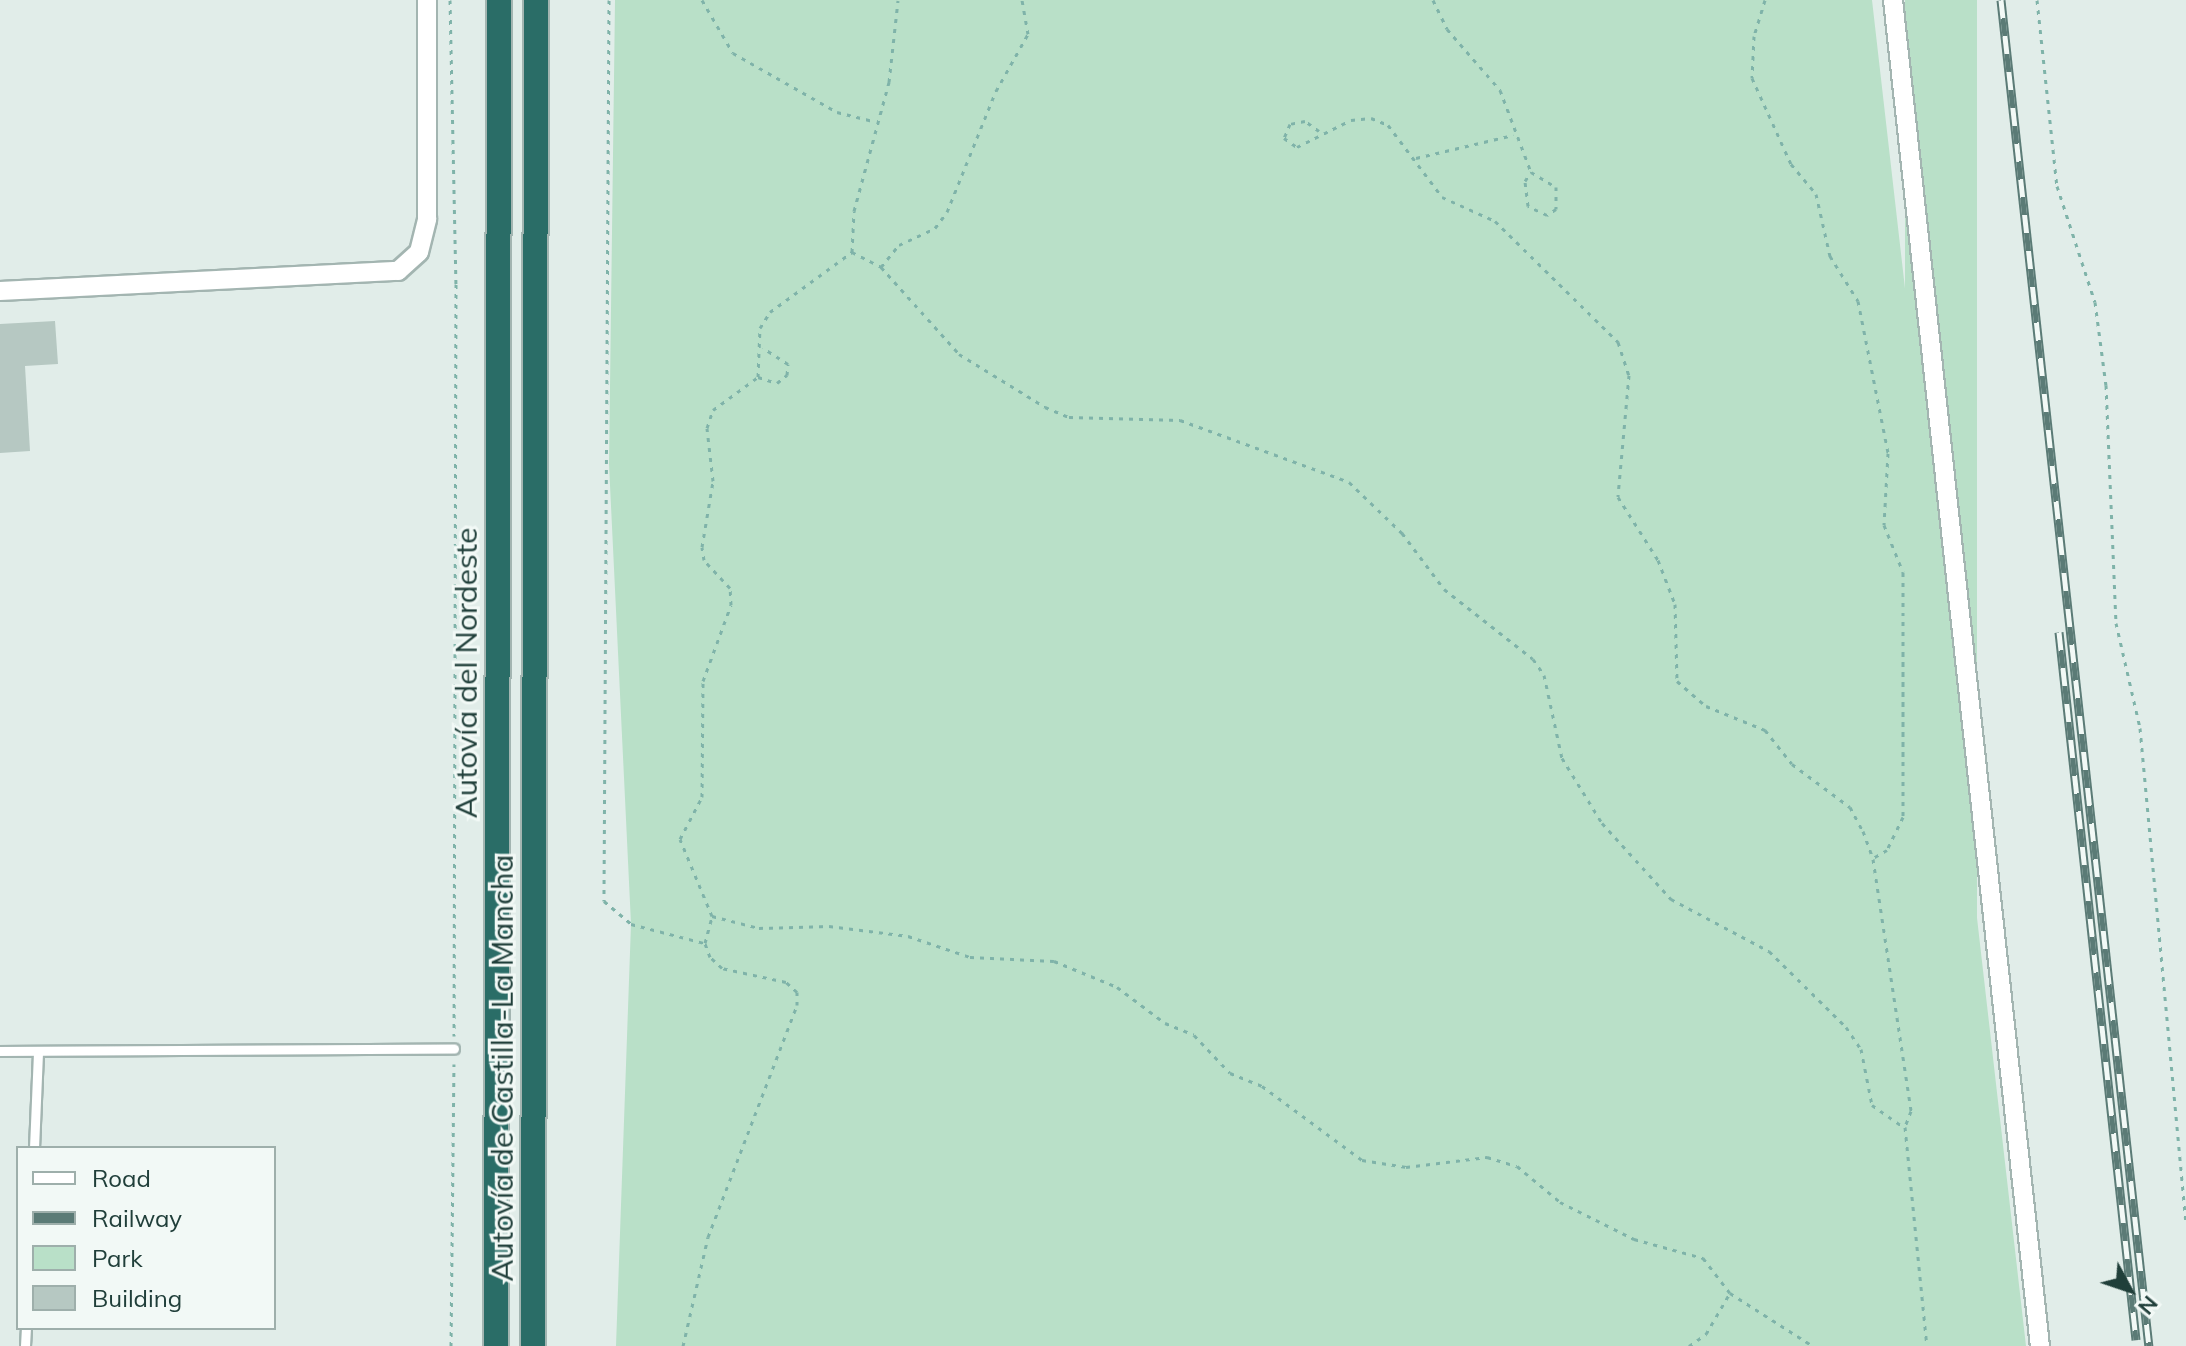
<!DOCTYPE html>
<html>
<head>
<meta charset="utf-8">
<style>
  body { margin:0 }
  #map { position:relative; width:2186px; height:1346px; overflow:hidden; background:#e1ede9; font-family:Mulish,sans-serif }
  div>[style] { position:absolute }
  .green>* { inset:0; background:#b9e0c8; transform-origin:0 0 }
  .building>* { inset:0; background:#b6c8c2 }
  .path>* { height:3px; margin-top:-1.5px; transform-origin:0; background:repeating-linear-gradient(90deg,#7fb3a9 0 4px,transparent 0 10px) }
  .roads { filter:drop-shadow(2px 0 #a3b5b1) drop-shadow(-2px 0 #a3b5b1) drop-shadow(0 2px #a3b5b1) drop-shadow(0 -2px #a3b5b1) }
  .lane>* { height:9px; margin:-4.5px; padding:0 4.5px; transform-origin:4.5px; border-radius:4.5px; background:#fff }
  .street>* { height:18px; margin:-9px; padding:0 9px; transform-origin:9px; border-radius:9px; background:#fff }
  .highway>* { height:24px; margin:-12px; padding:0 12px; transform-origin:12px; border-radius:12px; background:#2a6d67 }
  .rail>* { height:9px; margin-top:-4.5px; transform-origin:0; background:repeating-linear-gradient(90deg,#f2f9f6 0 18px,#5b7b76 0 36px); box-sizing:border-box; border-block:2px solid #5b7b76 }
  span { translate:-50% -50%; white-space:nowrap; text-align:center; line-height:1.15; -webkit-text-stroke:6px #f2f9f6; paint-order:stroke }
  .street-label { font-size:30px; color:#203f3a }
  .legend { position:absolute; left:16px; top:1146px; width:260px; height:184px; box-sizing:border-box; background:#f2f9f6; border:2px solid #9eafab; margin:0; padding:10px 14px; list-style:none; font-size:24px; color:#203f3a }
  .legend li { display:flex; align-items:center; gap:16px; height:40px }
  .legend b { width:40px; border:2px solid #9eafab }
  .north { position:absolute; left:2090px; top:1250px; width:80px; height:80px; -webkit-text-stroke:6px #f2f9f6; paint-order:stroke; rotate:130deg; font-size:22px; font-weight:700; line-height:32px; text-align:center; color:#203f3a }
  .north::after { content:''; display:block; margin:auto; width:28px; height:36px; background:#203f3a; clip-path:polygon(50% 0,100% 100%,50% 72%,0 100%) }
</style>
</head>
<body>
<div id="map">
  <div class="green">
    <i style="clip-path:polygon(615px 0,1872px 0,2026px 1346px,616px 1346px,631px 924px,609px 464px)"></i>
    <i style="left:1905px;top:0;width:72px;height:1354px"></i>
  </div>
  <div class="building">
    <i style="clip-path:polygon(55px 321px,58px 364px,25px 366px,30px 451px,0 453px,0 324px)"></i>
  </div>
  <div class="path">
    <i style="left:450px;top:0;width:284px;rotate:88.8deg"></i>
    <i style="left:456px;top:284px;width:752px;rotate:90.15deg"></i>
    <i style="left:609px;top:0;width:901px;rotate:90.32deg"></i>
    <i style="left:604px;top:901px;width:35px;rotate:40deg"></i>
    <i style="left:631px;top:924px;width:75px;rotate:14.6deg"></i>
    <i style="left:702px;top:0;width:61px;rotate:59.7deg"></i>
    <i style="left:733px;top:53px;width:120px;rotate:29.6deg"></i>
    <i style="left:837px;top:112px;width:38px;rotate:14deg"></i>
    <i style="left:1433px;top:0;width:32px;rotate:64deg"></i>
    <i style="left:1447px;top:29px;width:81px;rotate:49deg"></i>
    <i style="left:1500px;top:90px;width:88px;rotate:69.3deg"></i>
    <i style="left:1765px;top:0;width:38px;rotate:107deg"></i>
    <i style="left:1754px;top:36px;width:42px;rotate:92.7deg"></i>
    <i style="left:1752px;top:78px;width:94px;rotate:65.6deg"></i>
    <i style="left:1791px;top:164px;width:39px;rotate:50deg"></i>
    <i style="left:1816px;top:194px;width:64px;rotate:77.3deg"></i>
    <i style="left:1830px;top:256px;width:53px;rotate:58.1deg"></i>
    <i style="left:1858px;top:301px;width:155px;rotate:78.8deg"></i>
    <i style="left:1888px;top:453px;width:72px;rotate:93.2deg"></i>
    <i style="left:1884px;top:525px;width:51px;rotate:68deg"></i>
    <i style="left:1903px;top:572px;width:245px;rotate:90deg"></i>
    <i style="left:1903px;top:817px;width:37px;rotate:116deg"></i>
    <i style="left:1887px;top:850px;width:16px;rotate:150deg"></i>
    <i style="left:2037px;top:0;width:187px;rotate:83.9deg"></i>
    <i style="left:2057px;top:186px;width:122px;rotate:71.9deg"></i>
    <i style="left:2095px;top:302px;width:84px;rotate:82.5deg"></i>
    <i style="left:2106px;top:385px;width:238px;rotate:87.6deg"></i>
    <i style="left:2116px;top:623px;width:108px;rotate:77.1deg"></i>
    <i style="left:2140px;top:728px;width:499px;rotate:84.7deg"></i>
    <i style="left:1319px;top:131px;width:17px;rotate:-144deg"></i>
    <i style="left:1305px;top:121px;width:15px;rotate:169deg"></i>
    <i style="left:1290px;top:124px;width:15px;rotate:113deg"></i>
    <i style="left:1284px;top:138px;width:16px;rotate:35deg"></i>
    <i style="left:1297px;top:147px;width:60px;rotate:-26.6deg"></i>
    <i style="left:1351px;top:120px;width:20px;rotate:-6deg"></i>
    <i style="left:1371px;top:118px;width:18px;rotate:22deg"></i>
    <i style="left:1388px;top:125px;width:90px;rotate:53.1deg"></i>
    <i style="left:1442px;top:197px;width:58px;rotate:24.4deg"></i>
    <i style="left:1495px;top:221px;width:173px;rotate:44.5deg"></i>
    <i style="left:1618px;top:342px;width:35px;rotate:72deg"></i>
    <i style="left:1629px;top:375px;width:122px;rotate:95.2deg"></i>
    <i style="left:1618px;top:497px;width:75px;rotate:57.6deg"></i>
    <i style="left:1658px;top:560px;width:47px;rotate:68.9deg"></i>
    <i style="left:1675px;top:604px;width:77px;rotate:88.5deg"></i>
    <i style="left:1677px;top:681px;width:38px;rotate:41deg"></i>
    <i style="left:1706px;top:706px;width:64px;rotate:22.1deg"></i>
    <i style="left:1765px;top:730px;width:43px;rotate:51.5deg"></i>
    <i style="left:1792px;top:764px;width:72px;rotate:36.6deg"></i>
    <i style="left:1850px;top:807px;width:27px;rotate:62deg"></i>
    <i style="left:1863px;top:831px;width:30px;rotate:70deg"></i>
    <i style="left:1873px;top:859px;width:255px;rotate:81.4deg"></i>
    <i style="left:1911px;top:1111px;width:17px;rotate:111deg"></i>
    <i style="left:1905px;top:1127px;width:220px;rotate:84.3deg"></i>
    <i style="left:1416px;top:158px;width:100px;rotate:-13.3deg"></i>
    <i style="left:1531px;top:172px;width:29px;rotate:31deg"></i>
    <i style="left:1556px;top:187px;width:22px;rotate:90deg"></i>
    <i style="left:1556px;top:209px;width:11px;rotate:146deg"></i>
    <i style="left:1547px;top:215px;width:21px;rotate:-155deg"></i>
    <i style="left:1528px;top:206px;width:25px;rotate:-97deg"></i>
    <i style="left:1525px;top:181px;width:11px;rotate:-56deg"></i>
    <i style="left:852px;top:252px;width:33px;rotate:27deg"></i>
    <i style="left:881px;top:267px;width:117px;rotate:48.1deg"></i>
    <i style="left:959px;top:354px;width:101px;rotate:31.6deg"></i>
    <i style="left:1045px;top:407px;width:26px;rotate:23deg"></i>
    <i style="left:1069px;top:417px;width:111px;rotate:1.5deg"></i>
    <i style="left:1180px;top:420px;width:180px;rotate:20.1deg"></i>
    <i style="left:1349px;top:482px;width:74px;rotate:43.9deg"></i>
    <i style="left:1402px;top:533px;width:70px;rotate:53.1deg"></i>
    <i style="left:1444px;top:589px;width:113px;rotate:38.2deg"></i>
    <i style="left:1533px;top:659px;width:19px;rotate:55deg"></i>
    <i style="left:1544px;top:675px;width:85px;rotate:77.8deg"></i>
    <i style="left:1562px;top:758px;width:76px;rotate:58.4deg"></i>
    <i style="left:1602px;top:823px;width:103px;rotate:47.8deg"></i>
    <i style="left:1671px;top:899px;width:111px;rotate:28deg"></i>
    <i style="left:1769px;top:951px;width:108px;rotate:44.6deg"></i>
    <i style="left:1846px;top:1027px;width:27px;rotate:56deg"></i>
    <i style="left:1861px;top:1049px;width:57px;rotate:78.9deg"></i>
    <i style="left:1872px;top:1105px;width:39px;rotate:35deg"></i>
    <i style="left:852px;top:252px;width:41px;rotate:-87.2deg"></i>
    <i style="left:854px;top:211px;width:134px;rotate:-74.8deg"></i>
    <i style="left:889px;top:82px;width:82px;rotate:-83.7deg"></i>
    <i style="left:881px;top:267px;width:28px;rotate:-51deg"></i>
    <i style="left:899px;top:245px;width:40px;rotate:-25deg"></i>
    <i style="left:935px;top:228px;width:20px;rotate:-53deg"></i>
    <i style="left:947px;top:212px;width:131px;rotate:-68deg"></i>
    <i style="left:996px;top:91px;width:65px;rotate:-60.7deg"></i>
    <i style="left:1028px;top:34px;width:35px;rotate:-100deg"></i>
    <i style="left:758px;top:377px;width:20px;rotate:18deg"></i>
    <i style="left:777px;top:383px;width:13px;rotate:-39deg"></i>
    <i style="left:787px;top:375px;width:11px;rotate:-85deg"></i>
    <i style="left:788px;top:364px;width:30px;rotate:-147deg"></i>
    <i style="left:712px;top:916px;width:49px;rotate:14.3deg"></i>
    <i style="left:759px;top:928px;width:70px;rotate:-1.6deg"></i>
    <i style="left:829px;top:926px;width:80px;rotate:7.2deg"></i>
    <i style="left:908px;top:936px;width:65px;rotate:18.7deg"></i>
    <i style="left:970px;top:957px;width:84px;rotate:2.7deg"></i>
    <i style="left:1054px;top:961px;width:68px;rotate:22.4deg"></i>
    <i style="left:1117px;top:987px;width:60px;rotate:36.9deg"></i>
    <i style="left:1165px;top:1023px;width:31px;rotate:22deg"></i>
    <i style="left:1194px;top:1035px;width:52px;rotate:46.5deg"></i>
    <i style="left:1230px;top:1073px;width:35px;rotate:22deg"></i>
    <i style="left:1262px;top:1086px;width:124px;rotate:36.5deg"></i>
    <i style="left:1362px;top:1160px;width:45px;rotate:9deg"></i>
    <i style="left:1406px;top:1167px;width:82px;rotate:-7deg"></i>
    <i style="left:1487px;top:1157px;width:31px;rotate:17deg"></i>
    <i style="left:1517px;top:1166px;width:56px;rotate:39.9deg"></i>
    <i style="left:1560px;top:1202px;width:83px;rotate:26.6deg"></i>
    <i style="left:1634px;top:1239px;width:72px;rotate:15.4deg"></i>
    <i style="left:1703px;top:1258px;width:44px;rotate:52.4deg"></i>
    <i style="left:1730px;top:1293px;width:98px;rotate:32.6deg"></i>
    <i style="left:451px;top:1346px;width:282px;rotate:-89.4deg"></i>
    <i style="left:683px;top:1346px;width:112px;rotate:-77.1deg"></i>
    <i style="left:708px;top:1237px;width:248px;rotate:-69deg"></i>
    <i style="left:797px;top:1005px;width:13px;rotate:-90deg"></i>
    <i style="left:797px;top:992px;width:15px;rotate:-138deg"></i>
    <i style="left:786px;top:982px;width:66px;rotate:-167.7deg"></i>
    <i style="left:722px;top:968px;width:16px;rotate:-137deg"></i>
    <i style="left:710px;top:957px;width:15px;rotate:-110deg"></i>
    <i style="left:705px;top:943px;width:28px;rotate:-75deg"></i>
    <i style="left:712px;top:916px;width:83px;rotate:-112.6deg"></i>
    <i style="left:680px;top:839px;width:47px;rotate:-62.4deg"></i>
    <i style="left:702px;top:797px;width:116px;rotate:-89.5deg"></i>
    <i style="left:703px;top:681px;width:81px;rotate:-69.8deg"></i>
    <i style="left:731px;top:605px;width:17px;rotate:-93deg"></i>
    <i style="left:730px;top:588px;width:38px;rotate:-133deg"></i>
    <i style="left:704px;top:560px;width:13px;rotate:-99deg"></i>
    <i style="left:702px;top:547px;width:67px;rotate:-80.5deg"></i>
    <i style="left:713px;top:481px;width:53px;rotate:-96.5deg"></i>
    <i style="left:707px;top:428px;width:19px;rotate:-72deg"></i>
    <i style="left:713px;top:410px;width:56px;rotate:-36.3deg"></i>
    <i style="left:758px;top:377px;width:49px;rotate:-87.7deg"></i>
    <i style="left:760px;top:328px;width:19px;rotate:-58deg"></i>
    <i style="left:770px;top:312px;width:102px;rotate:-36.2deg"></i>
    <i style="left:1689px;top:1346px;width:21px;rotate:-35deg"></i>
    <i style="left:1706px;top:1334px;width:48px;rotate:-59.7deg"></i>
  </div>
  <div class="roads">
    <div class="lane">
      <i style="left:0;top:1051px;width:454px;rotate:-0.3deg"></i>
      <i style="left:34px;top:1148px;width:97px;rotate:-87.6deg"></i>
      <i style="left:25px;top:1346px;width:18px;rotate:-87deg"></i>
    </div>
    <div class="street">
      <i style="left:1893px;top:0;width:1354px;rotate:83.77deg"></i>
      <i style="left:0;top:291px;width:399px;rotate:-2.9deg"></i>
      <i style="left:398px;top:271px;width:28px;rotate:-42deg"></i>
      <i style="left:419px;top:252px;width:34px;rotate:-76deg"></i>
      <i style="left:427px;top:219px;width:219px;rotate:-90deg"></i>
    </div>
    <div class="highway">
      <i style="left:496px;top:1346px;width:1346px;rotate:-89.87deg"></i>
      <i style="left:533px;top:1346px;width:1346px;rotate:-89.87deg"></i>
    </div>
  </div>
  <div class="rail">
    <i style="left:2001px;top:0;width:1354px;rotate:83.73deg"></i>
    <i style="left:2059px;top:632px;width:712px;rotate:83.79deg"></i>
  </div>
  <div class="street-label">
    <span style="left:466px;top:673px;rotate:-90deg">Autovía del Nordeste</span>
    <span style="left:502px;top:1068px;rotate:-90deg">Autovía de Castilla-La Mancha</span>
  </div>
  <ul class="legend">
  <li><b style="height:10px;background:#fff"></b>Road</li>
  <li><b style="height:10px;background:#5b7b76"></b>Railway</li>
  <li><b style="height:22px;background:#b9e0c8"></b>Park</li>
  <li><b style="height:22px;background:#b6c8c2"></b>Building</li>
  </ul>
  <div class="north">N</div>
</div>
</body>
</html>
